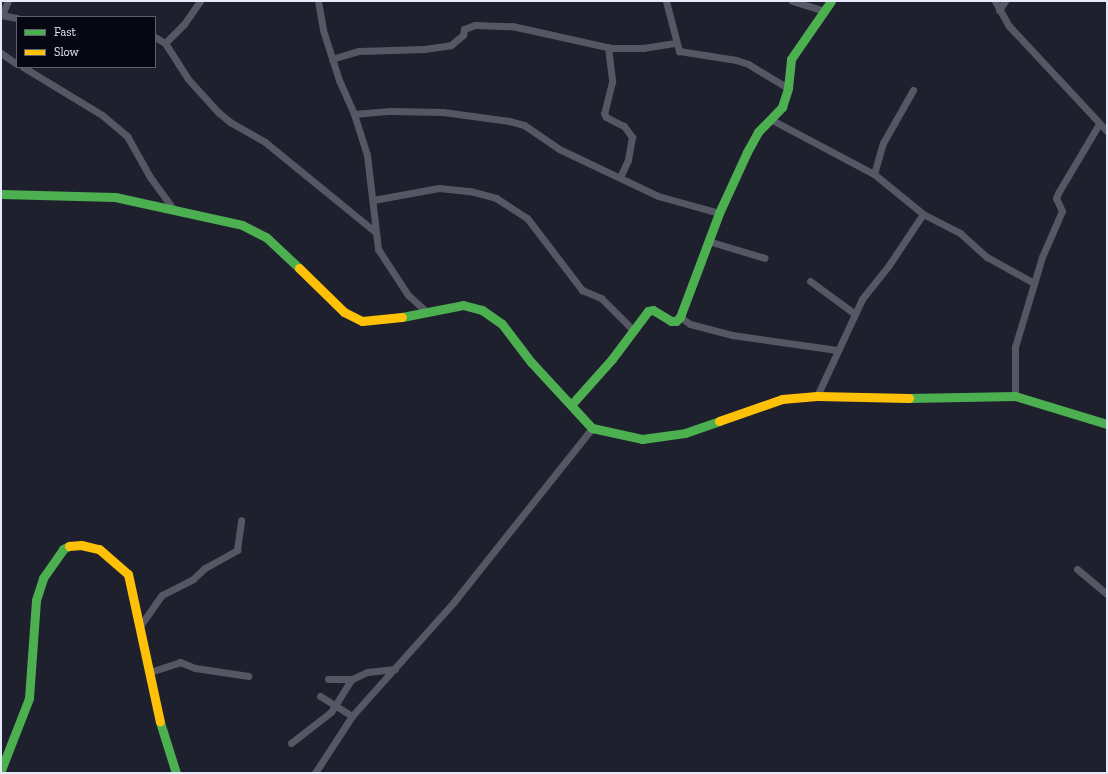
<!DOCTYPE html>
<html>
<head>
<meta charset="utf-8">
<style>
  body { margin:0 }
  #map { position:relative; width:1108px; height:774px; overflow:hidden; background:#1e202d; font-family:"Zilla Slab",serif }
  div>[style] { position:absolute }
  .street>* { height:7px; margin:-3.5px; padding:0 3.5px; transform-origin:3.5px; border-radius:3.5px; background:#555864 }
  .fast>* { height:9px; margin:-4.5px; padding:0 4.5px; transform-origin:4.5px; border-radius:4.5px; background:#4caf50 }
  .slow>* { height:9px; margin:-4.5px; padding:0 4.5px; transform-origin:4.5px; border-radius:4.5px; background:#ffc107 }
  span { translate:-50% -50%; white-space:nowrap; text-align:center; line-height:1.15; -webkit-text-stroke:4px #060711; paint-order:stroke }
  .frame { position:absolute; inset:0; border:2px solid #e5e9f9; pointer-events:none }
  .legend { position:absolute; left:16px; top:16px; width:140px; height:52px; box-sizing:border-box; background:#060711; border:1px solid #5f616e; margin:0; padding:5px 7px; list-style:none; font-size:12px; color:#e5e9f9 }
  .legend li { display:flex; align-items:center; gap:8px; height:20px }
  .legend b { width:20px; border:1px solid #5f616e }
</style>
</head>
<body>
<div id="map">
  <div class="street">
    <i style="left:318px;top:1px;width:29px;rotate:80deg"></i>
    <i style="left:323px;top:30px;width:52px;rotate:72.3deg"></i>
    <i style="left:339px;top:80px;width:37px;rotate:66deg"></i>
    <i style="left:354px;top:114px;width:43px;rotate:72.4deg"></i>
    <i style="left:367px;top:155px;width:95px;rotate:83.3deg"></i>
    <i style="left:378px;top:249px;width:55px;rotate:56.9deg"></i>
    <i style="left:408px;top:295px;width:24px;rotate:42deg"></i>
    <i style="left:666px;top:1px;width:52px;rotate:75.4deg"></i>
    <i style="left:679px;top:51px;width:58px;rotate:9deg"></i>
    <i style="left:736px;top:60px;width:13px;rotate:18deg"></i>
    <i style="left:748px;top:64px;width:47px;rotate:31deg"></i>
    <i style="left:792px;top:1px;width:34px;rotate:17deg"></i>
    <i style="left:995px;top:1px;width:29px;rotate:61deg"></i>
    <i style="left:1009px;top:26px;width:144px;rotate:47deg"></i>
    <i style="left:999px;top:10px;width:11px;rotate:-56deg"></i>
    <i style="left:1px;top:15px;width:16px;rotate:11deg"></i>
    <i style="left:2px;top:15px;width:15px;rotate:-67deg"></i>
    <i style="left:155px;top:37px;width:12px;rotate:31deg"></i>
    <i style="left:165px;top:43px;width:43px;rotate:57.4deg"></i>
    <i style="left:188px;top:79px;width:45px;rotate:47.7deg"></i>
    <i style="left:218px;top:112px;width:16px;rotate:40deg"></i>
    <i style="left:230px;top:122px;width:40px;rotate:29.7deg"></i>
    <i style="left:265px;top:142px;width:141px;rotate:39.2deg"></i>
    <i style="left:165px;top:43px;width:27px;rotate:-45deg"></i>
    <i style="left:184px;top:24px;width:28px;rotate:-55deg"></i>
    <i style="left:608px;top:47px;width:35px;rotate:83deg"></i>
    <i style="left:612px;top:82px;width:32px;rotate:104deg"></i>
    <i style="left:604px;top:113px;width:4px;rotate:63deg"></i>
    <i style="left:606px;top:117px;width:20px;rotate:27deg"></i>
    <i style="left:624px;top:126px;width:14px;rotate:54deg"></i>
    <i style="left:632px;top:137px;width:23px;rotate:100deg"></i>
    <i style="left:628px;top:160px;width:19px;rotate:115deg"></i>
    <i style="left:1px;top:53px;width:19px;rotate:35deg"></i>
    <i style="left:332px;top:59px;width:28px;rotate:-17deg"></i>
    <i style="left:359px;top:51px;width:65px;rotate:-1.8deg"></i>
    <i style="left:424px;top:49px;width:27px;rotate:-8deg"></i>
    <i style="left:451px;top:45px;width:16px;rotate:-40deg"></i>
    <i style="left:463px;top:35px;width:6px;rotate:-81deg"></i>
    <i style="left:464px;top:29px;width:12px;rotate:-20deg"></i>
    <i style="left:475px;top:25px;width:37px;rotate:2deg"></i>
    <i style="left:512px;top:26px;width:101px;rotate:12.5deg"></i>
    <i style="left:611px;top:48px;width:32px"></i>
    <i style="left:643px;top:48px;width:33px;rotate:-9deg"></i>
    <i style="left:23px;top:67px;width:92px;rotate:31.3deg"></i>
    <i style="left:102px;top:115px;width:33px;rotate:40deg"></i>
    <i style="left:127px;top:136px;width:47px;rotate:60.7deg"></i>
    <i style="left:150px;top:177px;width:41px;rotate:54deg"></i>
    <i style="left:354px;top:114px;width:36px;rotate:-5deg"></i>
    <i style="left:390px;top:111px;width:53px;rotate:1.1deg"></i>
    <i style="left:443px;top:112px;width:67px;rotate:7.8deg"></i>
    <i style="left:509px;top:121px;width:16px;rotate:15deg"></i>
    <i style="left:524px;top:125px;width:42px;rotate:34.4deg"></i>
    <i style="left:559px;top:149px;width:110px;rotate:25.4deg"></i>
    <i style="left:658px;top:196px;width:63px;rotate:15.6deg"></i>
    <i style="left:772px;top:120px;width:115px;rotate:27.9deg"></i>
    <i style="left:874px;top:174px;width:63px;rotate:39.2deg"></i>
    <i style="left:923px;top:214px;width:42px;rotate:27.2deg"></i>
    <i style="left:960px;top:233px;width:36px;rotate:42deg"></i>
    <i style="left:987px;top:257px;width:54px;rotate:29deg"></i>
    <i style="left:874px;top:174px;width:32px;rotate:-74deg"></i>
    <i style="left:883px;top:143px;width:61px;rotate:-60.5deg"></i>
    <i style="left:373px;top:200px;width:67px;rotate:-10.3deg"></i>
    <i style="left:439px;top:188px;width:31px;rotate:6deg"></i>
    <i style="left:470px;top:191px;width:27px;rotate:15deg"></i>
    <i style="left:496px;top:198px;width:37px;rotate:33deg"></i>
    <i style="left:527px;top:218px;width:91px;rotate:52.6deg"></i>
    <i style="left:582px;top:290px;width:21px;rotate:23deg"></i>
    <i style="left:601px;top:298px;width:45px;rotate:45deg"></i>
    <i style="left:708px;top:241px;width:59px;rotate:16.6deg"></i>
    <i style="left:810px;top:281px;width:56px;rotate:36.3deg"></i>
    <i style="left:680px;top:317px;width:12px;rotate:35deg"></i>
    <i style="left:690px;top:324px;width:43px;rotate:14.7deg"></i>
    <i style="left:732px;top:335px;width:106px;rotate:8.1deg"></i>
    <i style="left:817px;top:396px;width:107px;rotate:-65.1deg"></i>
    <i style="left:862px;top:299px;width:43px;rotate:-51.5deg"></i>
    <i style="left:889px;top:265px;width:61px;rotate:-56.3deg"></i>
    <i style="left:1015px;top:396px;width:49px;rotate:-90deg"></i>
    <i style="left:1015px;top:347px;width:94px;rotate:-73.3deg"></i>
    <i style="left:1042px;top:257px;width:50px;rotate:-66.5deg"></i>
    <i style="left:1062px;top:211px;width:14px;rotate:-115deg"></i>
    <i style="left:1056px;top:198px;width:5px;rotate:-68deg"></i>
    <i style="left:1058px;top:193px;width:80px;rotate:-59.3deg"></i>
    <i style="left:1077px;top:569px;width:39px;rotate:40deg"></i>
    <i style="left:140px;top:626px;width:38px;rotate:-55deg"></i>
    <i style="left:162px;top:595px;width:35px;rotate:-27deg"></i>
    <i style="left:193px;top:579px;width:16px;rotate:-43deg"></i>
    <i style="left:205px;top:568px;width:37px;rotate:-29deg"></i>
    <i style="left:237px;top:550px;width:30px;rotate:-82deg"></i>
    <i style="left:150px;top:672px;width:32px;rotate:-18deg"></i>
    <i style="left:180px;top:662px;width:16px;rotate:22deg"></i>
    <i style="left:195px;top:668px;width:54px;rotate:8.6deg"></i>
    <i style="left:328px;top:679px;width:24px"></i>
    <i style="left:352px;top:679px;width:17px;rotate:-25deg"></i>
    <i style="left:367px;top:672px;width:28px;rotate:-6deg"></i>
    <i style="left:320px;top:696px;width:38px;rotate:32deg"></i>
    <i style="left:291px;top:743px;width:51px;rotate:-37.8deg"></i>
    <i style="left:331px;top:712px;width:39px;rotate:-58deg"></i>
    <i style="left:315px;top:773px;width:68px;rotate:-57deg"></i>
    <i style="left:352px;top:716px;width:152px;rotate:-48.2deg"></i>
    <i style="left:453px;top:603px;width:223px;rotate:-51.5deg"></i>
  </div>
  <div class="fast">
    <i style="left:1px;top:194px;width:114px;rotate:1.5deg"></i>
    <i style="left:115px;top:197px;width:130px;rotate:12.4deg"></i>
    <i style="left:242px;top:225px;width:27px;rotate:27deg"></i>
    <i style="left:266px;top:237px;width:45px;rotate:43.2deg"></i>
    <i style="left:402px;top:317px;width:62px;rotate:-11.1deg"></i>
    <i style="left:463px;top:305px;width:20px;rotate:15deg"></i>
    <i style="left:482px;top:310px;width:24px;rotate:35deg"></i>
    <i style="left:502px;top:324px;width:48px;rotate:52.7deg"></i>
    <i style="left:531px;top:362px;width:90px;rotate:47.3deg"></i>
    <i style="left:592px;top:428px;width:51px;rotate:12.4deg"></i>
    <i style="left:642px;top:439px;width:43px;rotate:-7.9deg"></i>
    <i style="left:685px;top:433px;width:36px;rotate:-19deg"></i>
    <i style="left:909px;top:398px;width:106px;rotate:-1.1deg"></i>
    <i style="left:1015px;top:396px;width:96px;rotate:16.9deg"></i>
    <i style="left:571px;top:405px;width:62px;rotate:-48.3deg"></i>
    <i style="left:612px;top:359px;width:60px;rotate:-53.1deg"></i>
    <i style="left:648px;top:311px;width:5px;rotate:-11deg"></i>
    <i style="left:653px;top:310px;width:21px;rotate:31deg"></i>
    <i style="left:671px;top:321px;width:5px"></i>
    <i style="left:676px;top:321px;width:6px;rotate:-45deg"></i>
    <i style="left:680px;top:317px;width:111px;rotate:-69.4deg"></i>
    <i style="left:719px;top:213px;width:67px;rotate:-65.3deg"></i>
    <i style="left:747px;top:152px;width:23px;rotate:-61deg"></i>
    <i style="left:758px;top:132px;width:35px;rotate:-46deg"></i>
    <i style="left:782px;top:107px;width:20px;rotate:-72deg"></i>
    <i style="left:788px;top:88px;width:29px;rotate:-84deg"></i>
    <i style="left:791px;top:59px;width:70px;rotate:-55.4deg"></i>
    <i style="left:160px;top:722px;width:53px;rotate:72.6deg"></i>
    <i style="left:1px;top:770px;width:77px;rotate:-68.7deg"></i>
    <i style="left:29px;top:698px;width:98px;rotate:-85.9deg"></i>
    <i style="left:36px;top:600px;width:23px;rotate:-72deg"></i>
    <i style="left:43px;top:578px;width:35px;rotate:-55deg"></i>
    <i style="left:63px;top:549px;width:7px;rotate:-27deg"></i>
  </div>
  <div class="slow">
    <i style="left:299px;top:268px;width:63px;rotate:44.4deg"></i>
    <i style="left:344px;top:312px;width:20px;rotate:27deg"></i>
    <i style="left:362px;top:321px;width:40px;rotate:-5.7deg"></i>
    <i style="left:719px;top:421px;width:67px;rotate:-19.2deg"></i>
    <i style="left:782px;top:399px;width:35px;rotate:-5deg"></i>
    <i style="left:817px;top:396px;width:92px;rotate:1.2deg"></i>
    <i style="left:69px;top:546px;width:12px;rotate:-5deg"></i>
    <i style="left:81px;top:545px;width:18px;rotate:13deg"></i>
    <i style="left:99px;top:549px;width:38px;rotate:41deg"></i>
    <i style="left:128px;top:574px;width:151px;rotate:77.8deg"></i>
  </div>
  <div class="frame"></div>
  <ul class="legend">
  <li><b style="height:5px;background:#4caf50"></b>Fast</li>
  <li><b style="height:5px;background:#ffc107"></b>Slow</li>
  </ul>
</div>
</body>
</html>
